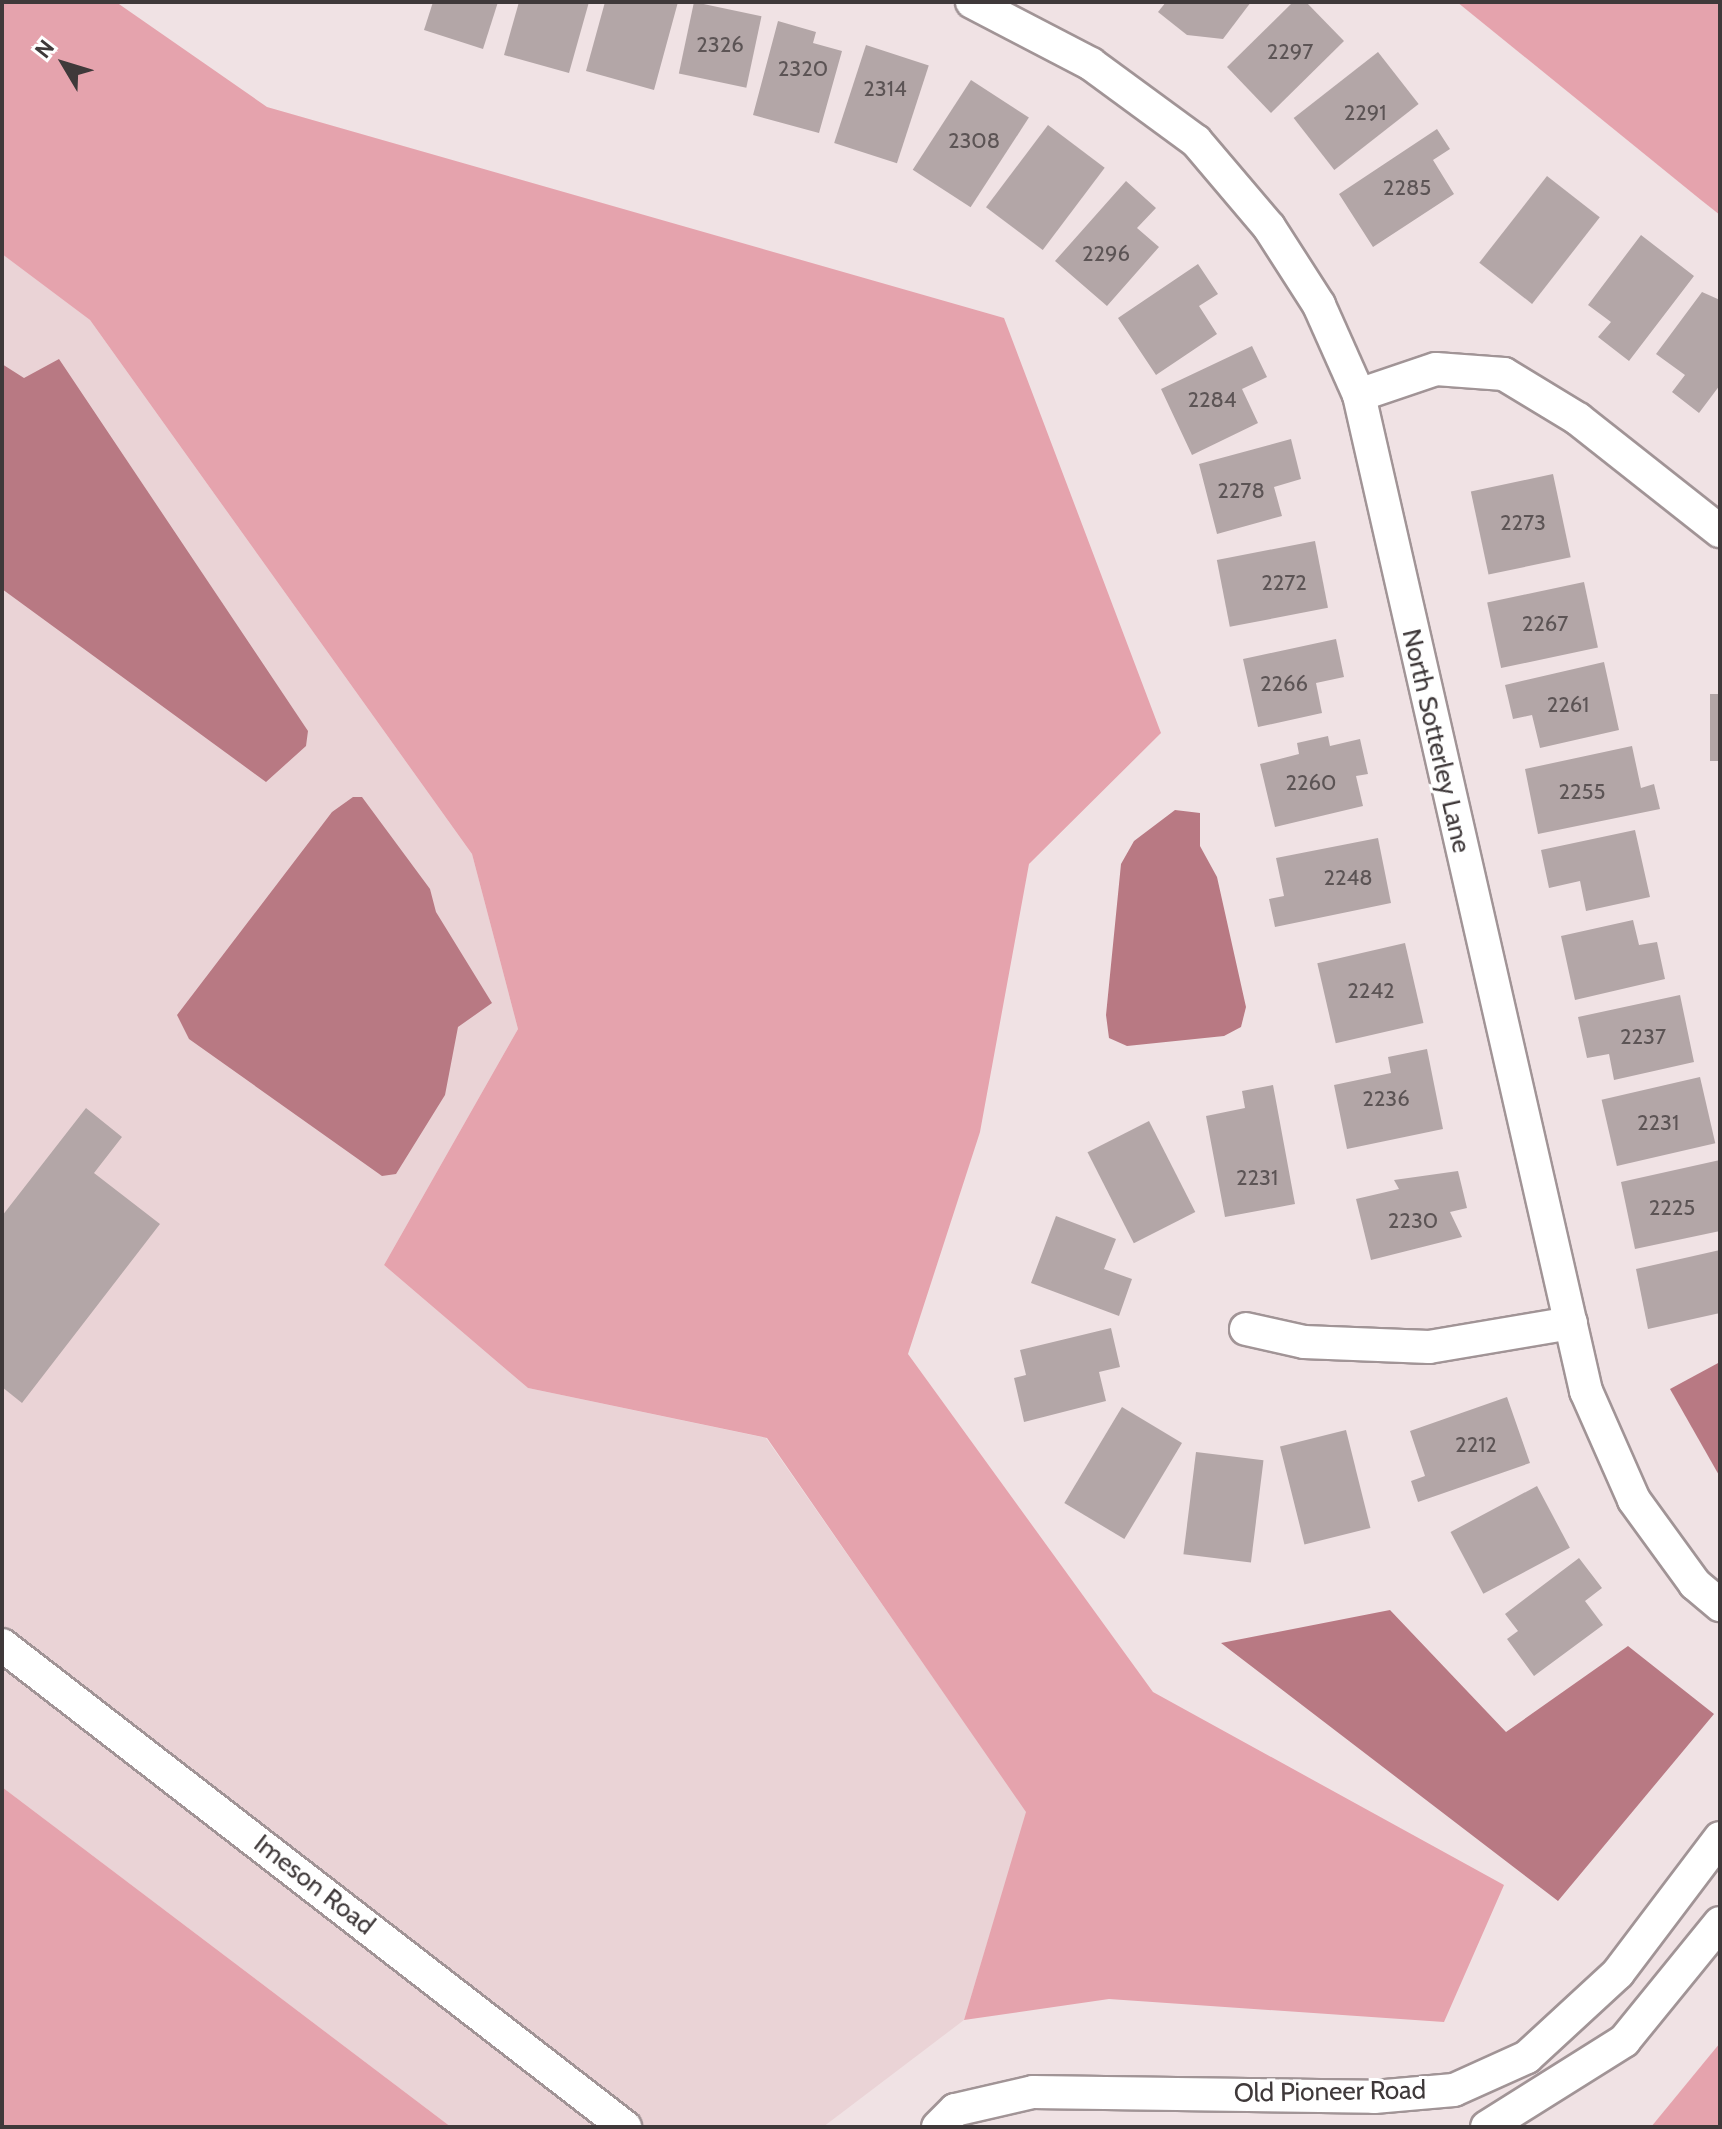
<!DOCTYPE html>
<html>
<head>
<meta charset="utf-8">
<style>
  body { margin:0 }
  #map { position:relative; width:1722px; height:2129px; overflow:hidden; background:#f0e2e4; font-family:Cabin,sans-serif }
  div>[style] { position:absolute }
  .built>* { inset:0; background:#ead3d6 }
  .forest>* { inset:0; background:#e5a3ad }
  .water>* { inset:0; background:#b87983 }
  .building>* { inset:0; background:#b3a6a7; transform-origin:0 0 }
  .roads { filter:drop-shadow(2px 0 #a19496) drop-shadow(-2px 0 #a19496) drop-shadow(0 2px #a19496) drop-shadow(0 -2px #a19496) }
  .minor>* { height:32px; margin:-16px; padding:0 16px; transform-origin:16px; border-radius:16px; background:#fff }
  span { translate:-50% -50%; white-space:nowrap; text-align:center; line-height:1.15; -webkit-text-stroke:6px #fff; paint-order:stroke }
  .number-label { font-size:22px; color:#5c5455 }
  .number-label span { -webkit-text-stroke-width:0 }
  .street-label { font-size:26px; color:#3f393a }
  .frame { position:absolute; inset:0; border:4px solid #3f393a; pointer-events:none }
  .north { position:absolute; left:24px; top:24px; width:80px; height:80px; -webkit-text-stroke:6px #fff; paint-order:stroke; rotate:308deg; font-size:22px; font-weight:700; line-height:32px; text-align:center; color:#3f393a }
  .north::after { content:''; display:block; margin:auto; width:28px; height:36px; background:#3f393a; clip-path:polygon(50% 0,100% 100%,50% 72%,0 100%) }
</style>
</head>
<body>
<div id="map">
  <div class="built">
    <i style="clip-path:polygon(2px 254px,90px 320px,472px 854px,518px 1029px,384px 1265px,528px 1388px,766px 1438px,1027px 1812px,964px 2020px,823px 2127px,451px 2127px,2px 1787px)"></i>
  </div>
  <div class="forest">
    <i style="clip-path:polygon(2px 2px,116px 2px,267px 107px,1004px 318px,1161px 733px,1029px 864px,980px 1132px,908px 1354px,1153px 1692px,1504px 1885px,1444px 2022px,1109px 1999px,964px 2020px,1026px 1812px,767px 1438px,528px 1388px,384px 1265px,518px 1029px,472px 854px,90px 320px,2px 254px)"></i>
    <i style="clip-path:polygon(1457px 2px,1720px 2px,1720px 215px,1701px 200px)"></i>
    <i style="clip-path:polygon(2px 1787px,451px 2127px,2px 2127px)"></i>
    <i style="clip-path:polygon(1720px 2043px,1720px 2127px,1651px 2127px)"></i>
  </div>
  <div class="water">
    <i style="clip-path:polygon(59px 359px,308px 731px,306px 746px,266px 782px,2px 589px,2px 364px,24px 378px)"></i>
    <i style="clip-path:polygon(353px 797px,362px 797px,430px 889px,436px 912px,492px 1003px,458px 1027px,445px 1095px,396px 1174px,382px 1176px,189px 1039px,177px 1015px,332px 812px)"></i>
    <i style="clip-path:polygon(1175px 810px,1200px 813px,1200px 846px,1217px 877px,1246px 1007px,1241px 1027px,1224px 1036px,1127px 1046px,1109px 1038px,1106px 1015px,1121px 864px,1134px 841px)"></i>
    <i style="clip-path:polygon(1720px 1362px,1720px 1477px,1670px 1389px)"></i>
    <i style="clip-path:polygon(1390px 1610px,1506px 1732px,1628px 1646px,1714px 1714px,1558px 1901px,1221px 1643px)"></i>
  </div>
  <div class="building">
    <i style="clip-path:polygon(433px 2px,498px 2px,483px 49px,424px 30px)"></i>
    <i style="clip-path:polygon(519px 2px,589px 2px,569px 73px,504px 55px)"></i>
    <i style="clip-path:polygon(605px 2px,678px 2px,654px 90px,586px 71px)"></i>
    <i style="left:694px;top:2px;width:69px;height:73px;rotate:12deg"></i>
    <i style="clip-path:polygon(1166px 2px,1251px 2px,1223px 39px,1187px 35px,1158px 12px)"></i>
    <i style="clip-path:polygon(1293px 2px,1306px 2px,1344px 41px,1271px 113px,1227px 67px)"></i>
    <i style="clip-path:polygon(778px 21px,816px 32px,813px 43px,842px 51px,819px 133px,753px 115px)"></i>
    <i style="left:866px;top:45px;width:66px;height:103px;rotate:18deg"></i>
    <i style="left:1378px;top:52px;width:66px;height:107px;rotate:52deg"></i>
    <i style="left:971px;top:80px;width:69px;height:107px;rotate:33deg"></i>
    <i style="left:1048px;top:125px;width:71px;height:103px;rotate:37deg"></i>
    <i style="clip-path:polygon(1437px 129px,1450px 149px,1433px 160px,1454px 194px,1373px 247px,1339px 194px)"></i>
    <i style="left:1547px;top:176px;width:67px;height:110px;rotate:38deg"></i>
    <i style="clip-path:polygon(1126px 181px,1156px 208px,1137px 228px,1159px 247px,1107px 306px,1055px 261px)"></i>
    <i style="clip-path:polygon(1641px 235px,1694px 276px,1629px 361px,1598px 337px,1611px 322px,1588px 305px)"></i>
    <i style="clip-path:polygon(1198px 264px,1218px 294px,1199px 306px,1217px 334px,1156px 375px,1118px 318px)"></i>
    <i style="clip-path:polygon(1702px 292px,1720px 300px,1720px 385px,1699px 413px,1672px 392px,1685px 375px,1656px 354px)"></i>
    <i style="clip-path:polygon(1252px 346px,1267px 377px,1242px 389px,1258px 423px,1192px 455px,1161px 389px)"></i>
    <i style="clip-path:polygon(1291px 439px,1301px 479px,1274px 487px,1282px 516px,1217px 534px,1199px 464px)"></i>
    <i style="left:1553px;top:474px;width:85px;height:84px;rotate:78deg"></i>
    <i style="left:1315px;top:541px;width:68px;height:100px;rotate:79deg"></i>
    <i style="left:1584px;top:582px;width:67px;height:99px;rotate:78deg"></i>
    <i style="clip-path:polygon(1336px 639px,1344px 677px,1316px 683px,1322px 713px,1258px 727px,1243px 659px)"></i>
    <i style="clip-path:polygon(1604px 662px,1619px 730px,1540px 748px,1532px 715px,1513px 719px,1505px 685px)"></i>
    <i style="left:1710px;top:694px;width:10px;height:67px"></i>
    <i style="clip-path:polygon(1328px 736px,1330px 746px,1360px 739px,1368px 774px,1356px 776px,1363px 806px,1275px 827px,1260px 764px,1299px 754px,1297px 743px)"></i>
    <i style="clip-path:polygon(1632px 746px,1641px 788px,1654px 784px,1660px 809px,1538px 834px,1525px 769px)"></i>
    <i style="clip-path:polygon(1635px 830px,1650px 897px,1586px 911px,1580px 881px,1549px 888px,1541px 850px)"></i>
    <i style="clip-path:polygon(1378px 838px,1391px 903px,1275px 927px,1269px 899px,1284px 896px,1276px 858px)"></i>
    <i style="clip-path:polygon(1633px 920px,1639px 945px,1657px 942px,1665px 979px,1575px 1000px,1561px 936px)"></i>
    <i style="left:1405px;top:943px;width:82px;height:90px;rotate:77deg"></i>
    <i style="clip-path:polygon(1680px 995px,1694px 1062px,1614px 1080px,1609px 1054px,1587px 1058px,1578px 1017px)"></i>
    <i style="clip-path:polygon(1427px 1049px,1443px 1129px,1347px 1149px,1334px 1085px,1391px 1073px,1388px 1057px)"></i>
    <i style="left:1700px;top:1077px;width:68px;height:101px;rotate:77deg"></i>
    <i style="clip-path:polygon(1273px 1085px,1295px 1204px,1225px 1217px,1206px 1116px,1245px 1108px,1242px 1091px)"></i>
    <i style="clip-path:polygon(86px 1108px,122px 1137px,94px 1173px,160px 1224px,22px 1403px,2px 1387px,2px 1216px)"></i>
    <i style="left:1149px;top:1121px;width:102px;height:69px;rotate:63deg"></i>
    <i style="clip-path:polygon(1720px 1160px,1720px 1231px,1635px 1249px,1621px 1182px)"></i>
    <i style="clip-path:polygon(1458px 1171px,1467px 1208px,1450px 1212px,1462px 1237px,1371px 1260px,1356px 1199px,1399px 1189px,1394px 1180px)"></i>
    <i style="clip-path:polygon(1056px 1216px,1116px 1239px,1104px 1269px,1132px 1279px,1119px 1316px,1031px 1283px)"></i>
    <i style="clip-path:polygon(1720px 1250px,1720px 1313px,1648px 1329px,1636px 1269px)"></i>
    <i style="clip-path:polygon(1111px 1328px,1120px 1367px,1099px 1372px,1106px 1401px,1024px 1422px,1014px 1378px,1026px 1375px,1020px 1350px)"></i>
    <i style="clip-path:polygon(1507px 1397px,1530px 1463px,1418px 1502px,1411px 1481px,1425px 1476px,1410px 1431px)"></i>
    <i style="left:1122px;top:1407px;width:70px;height:112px;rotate:31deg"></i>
    <i style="left:1346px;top:1430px;width:101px;height:68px;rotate:76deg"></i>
    <i style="left:1196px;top:1452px;width:68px;height:103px;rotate:7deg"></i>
    <i style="left:1537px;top:1486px;width:70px;height:98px;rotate:62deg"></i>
    <i style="clip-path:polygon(1579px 1558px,1602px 1588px,1585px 1601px,1603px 1625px,1534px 1676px,1507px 1639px,1518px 1631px,1505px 1614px)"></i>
  </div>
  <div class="roads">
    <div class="minor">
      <i style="left:972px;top:2px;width:134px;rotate:27.5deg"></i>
      <i style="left:1091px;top:64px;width:130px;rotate:36.3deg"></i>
      <i style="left:1196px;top:141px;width:113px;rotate:49.7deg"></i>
      <i style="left:1269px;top:227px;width:93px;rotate:57.3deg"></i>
      <i style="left:1319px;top:305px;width:98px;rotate:66deg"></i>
      <i style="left:1359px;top:395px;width:1022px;rotate:77.16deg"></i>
      <i style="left:1586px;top:1391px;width:119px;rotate:66.2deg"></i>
      <i style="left:1634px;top:1500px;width:104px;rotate:54deg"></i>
      <i style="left:1695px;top:1584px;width:33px;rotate:40deg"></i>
      <i style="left:1359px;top:395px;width:81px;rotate:-18.7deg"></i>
      <i style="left:1436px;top:369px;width:68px;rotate:4.2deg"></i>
      <i style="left:1504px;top:374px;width:87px;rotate:31.3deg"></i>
      <i style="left:1578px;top:419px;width:181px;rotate:38.3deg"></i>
      <i style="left:1246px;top:1329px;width:59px;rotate:12.6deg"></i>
      <i style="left:1304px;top:1342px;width:125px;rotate:2.3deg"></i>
      <i style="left:1429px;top:1347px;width:144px;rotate:-9.6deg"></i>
      <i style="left:2px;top:1645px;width:788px;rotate:37.73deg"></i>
      <i style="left:938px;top:2127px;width:24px;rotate:-45deg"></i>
      <i style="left:955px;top:2110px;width:80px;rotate:-13deg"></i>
      <i style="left:1033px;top:2092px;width:341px;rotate:0.8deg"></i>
      <i style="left:1374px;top:2097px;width:80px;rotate:-5deg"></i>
      <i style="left:1454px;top:2090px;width:80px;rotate:-24.3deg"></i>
      <i style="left:1527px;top:2057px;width:124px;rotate:-42.7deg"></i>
      <i style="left:1618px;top:1973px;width:169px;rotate:-52.9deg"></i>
      <i style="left:1487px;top:2127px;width:162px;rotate:-32.1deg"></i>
      <i style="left:1624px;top:2041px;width:152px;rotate:-50.9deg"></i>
    </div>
  </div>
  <div class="number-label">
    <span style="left:720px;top:45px">2326</span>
    <span style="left:1290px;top:52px">2297</span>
    <span style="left:803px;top:69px">2320</span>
    <span style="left:885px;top:89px">2314</span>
    <span style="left:1365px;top:113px">2291</span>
    <span style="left:974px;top:141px">2308</span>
    <span style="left:1407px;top:188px">2285</span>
    <span style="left:1106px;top:254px">2296</span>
    <span style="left:1212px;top:400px">2284</span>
    <span style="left:1241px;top:491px">2278</span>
    <span style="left:1523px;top:523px">2273</span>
    <span style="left:1284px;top:583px">2272</span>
    <span style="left:1545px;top:624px">2267</span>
    <span style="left:1284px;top:684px">2266</span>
    <span style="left:1568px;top:705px">2261</span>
    <span style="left:1311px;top:783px">2260</span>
    <span style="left:1582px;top:792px">2255</span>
    <span style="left:1348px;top:878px">2248</span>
    <span style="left:1371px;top:991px">2242</span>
    <span style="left:1643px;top:1037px">2237</span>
    <span style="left:1386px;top:1099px">2236</span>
    <span style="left:1658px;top:1123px">2231</span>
    <span style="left:1257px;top:1178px">2231</span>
    <span style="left:1672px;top:1208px">2225</span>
    <span style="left:1413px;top:1221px">2230</span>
    <span style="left:1476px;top:1445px">2212</span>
  </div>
  <div class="street-label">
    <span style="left:1436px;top:741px;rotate:77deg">North Sotterley Lane</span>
    <span style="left:314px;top:1885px;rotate:38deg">Imeson Road</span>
    <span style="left:1330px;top:2092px;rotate:-1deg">Old Pioneer Road</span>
  </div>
  <div class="frame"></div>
  <div class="north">N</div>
</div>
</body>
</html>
